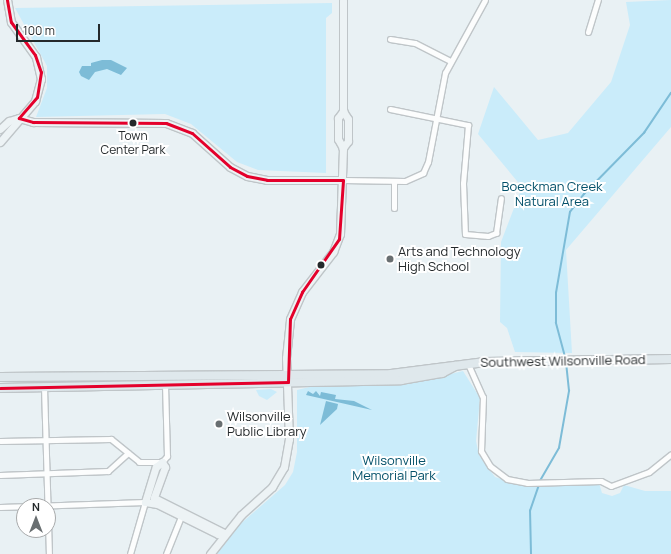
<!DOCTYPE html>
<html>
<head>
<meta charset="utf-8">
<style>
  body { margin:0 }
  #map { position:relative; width:671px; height:554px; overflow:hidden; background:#e9f1f4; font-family:Manrope,sans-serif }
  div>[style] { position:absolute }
  .green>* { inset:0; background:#caecfa }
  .water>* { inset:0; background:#7dbcd7 }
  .stream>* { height:1.5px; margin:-0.75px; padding:0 0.75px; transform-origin:0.75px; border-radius:0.75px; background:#7dbcd7 }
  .roads { filter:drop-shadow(1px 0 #bfc5c8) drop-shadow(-1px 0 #bfc5c8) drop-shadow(0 1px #bfc5c8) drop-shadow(0 -1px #bfc5c8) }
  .street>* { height:5px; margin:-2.5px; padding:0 2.5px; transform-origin:2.5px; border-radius:2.5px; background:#fcfdfd }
  .secondary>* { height:7px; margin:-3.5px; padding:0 3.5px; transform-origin:3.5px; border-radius:3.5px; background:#edf3f5 }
  .primary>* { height:8px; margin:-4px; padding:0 4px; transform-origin:4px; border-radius:4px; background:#dfe8ec }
  .bus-1>* { height:3px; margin:-1.5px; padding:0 1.5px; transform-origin:1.5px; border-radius:1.5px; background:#e4002b }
  .dots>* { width:11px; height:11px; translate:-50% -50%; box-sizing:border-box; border:2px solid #fff; border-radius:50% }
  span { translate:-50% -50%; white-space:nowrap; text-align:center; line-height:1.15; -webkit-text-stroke:4px #fff; paint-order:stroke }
  .bus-label { font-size:12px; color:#24292b }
  .park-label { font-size:13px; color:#035069 }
  .poi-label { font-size:13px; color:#24292b }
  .left { translate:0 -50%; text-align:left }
  .street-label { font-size:13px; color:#24292b }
  .north { position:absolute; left:16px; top:498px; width:40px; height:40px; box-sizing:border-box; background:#fff; border:1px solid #a7a9aa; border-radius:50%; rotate:0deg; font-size:11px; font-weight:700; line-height:16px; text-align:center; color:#24292b }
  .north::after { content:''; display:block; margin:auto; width:14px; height:18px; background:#696f71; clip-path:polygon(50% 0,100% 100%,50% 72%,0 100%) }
  .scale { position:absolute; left:16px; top:24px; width:84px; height:18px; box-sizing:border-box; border:2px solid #24292b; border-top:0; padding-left:5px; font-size:12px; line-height:14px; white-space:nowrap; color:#24292b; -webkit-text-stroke:3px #fff; paint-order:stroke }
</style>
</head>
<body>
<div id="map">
  <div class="green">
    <i style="clip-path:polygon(671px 0,671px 127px,566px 250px,572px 353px,515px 352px,507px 328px,500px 322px,501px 242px,522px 187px,478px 134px,494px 87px,538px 140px,568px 133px,611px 82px,630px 25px,626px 2px)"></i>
    <i style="clip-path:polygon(332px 3px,332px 13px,326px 18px,326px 173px,258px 170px,237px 162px,191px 124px,165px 114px,36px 117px,47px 88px,47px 66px,15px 8px)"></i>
    <i style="clip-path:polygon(463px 371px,480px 398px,476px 441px,479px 455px,495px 477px,520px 485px,599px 483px,602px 493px,612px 496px,620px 493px,624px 485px,645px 491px,671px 491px,671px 554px,217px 554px,238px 526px,285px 485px,293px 472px,297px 452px,297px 390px,322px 384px,442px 376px)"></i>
    <i style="clip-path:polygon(271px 389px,277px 392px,267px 400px,259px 396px,256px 390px)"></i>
  </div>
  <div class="water">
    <i style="clip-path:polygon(102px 60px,111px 60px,127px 68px,121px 75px,107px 69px,95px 72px,89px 80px,81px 76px,79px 72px,82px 66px,91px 66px,91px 63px)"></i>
    <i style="clip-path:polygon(308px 391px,313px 394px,316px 391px,320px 396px,321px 392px,336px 395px,335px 399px,354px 401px,372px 410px,306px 395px)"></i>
    <i style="clip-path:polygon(326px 401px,338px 404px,337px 409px,320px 425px)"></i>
  </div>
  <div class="stream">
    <i style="left:565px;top:357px;width:35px;rotate:-105deg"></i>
    <i style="left:556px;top:323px;width:30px;rotate:-90deg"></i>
    <i style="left:556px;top:293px;width:82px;rotate:-80.2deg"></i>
    <i style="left:570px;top:212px;width:23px;rotate:-52deg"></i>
    <i style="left:584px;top:194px;width:86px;rotate:-45.5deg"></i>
    <i style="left:644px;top:133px;width:48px;rotate:-56deg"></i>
    <i style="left:540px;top:481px;width:38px;rotate:-60deg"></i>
    <i style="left:559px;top:448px;width:58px;rotate:-80deg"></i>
    <i style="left:569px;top:391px;width:28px;rotate:-96deg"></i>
    <i style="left:531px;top:554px;width:43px;rotate:-91.3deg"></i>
    <i style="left:530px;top:511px;width:28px;rotate:-71deg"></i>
  </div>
  <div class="roads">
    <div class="street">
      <i style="left:588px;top:32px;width:34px;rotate:-73deg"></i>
      <i style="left:390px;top:39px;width:25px;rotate:9deg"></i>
      <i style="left:415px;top:43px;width:38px;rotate:27deg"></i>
      <i style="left:390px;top:109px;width:80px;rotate:11.6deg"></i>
      <i style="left:468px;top:125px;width:58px;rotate:94.9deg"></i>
      <i style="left:463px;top:183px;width:51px;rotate:87.8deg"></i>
      <i style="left:465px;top:234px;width:23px;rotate:5deg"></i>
      <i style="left:488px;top:236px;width:9px;rotate:-21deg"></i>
      <i style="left:496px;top:233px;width:35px;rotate:-82deg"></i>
      <i style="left:343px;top:180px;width:62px;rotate:0.9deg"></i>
      <i style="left:405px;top:181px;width:20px;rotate:-24deg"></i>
      <i style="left:423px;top:173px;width:12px;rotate:-66deg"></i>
      <i style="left:428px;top:162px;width:91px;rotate:-79.2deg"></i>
      <i style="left:445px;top:73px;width:83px;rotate:-61.3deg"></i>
      <i style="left:394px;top:181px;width:27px;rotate:90deg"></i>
      <i style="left:468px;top:364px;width:36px;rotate:66deg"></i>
      <i style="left:483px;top:397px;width:54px;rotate:92.1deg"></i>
      <i style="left:481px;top:451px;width:17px;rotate:59deg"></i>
      <i style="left:490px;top:466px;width:21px;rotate:37deg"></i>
      <i style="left:507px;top:479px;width:20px;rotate:11deg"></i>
      <i style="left:527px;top:483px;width:74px;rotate:-1.5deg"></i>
      <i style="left:601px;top:481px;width:11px;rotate:27deg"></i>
      <i style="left:611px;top:486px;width:40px;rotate:-20.2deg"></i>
      <i style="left:649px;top:472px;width:28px;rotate:-39deg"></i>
      <i style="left:44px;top:387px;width:167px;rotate:88.3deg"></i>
      <i style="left:0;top:441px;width:111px;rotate:-1deg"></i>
      <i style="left:111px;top:439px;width:36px;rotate:39deg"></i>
      <i style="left:139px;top:462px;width:23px"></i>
      <i style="left:162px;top:462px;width:8px;rotate:-50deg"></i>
      <i style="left:167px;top:456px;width:73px;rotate:-91.6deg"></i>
      <i style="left:0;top:475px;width:108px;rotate:-2.1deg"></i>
      <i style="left:108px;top:471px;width:27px;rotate:-42deg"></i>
      <i style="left:33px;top:506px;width:112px;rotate:-2deg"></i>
      <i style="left:145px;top:502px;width:54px;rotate:106.1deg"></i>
      <i style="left:0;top:507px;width:24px;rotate:-2deg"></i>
      <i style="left:166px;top:554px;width:43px;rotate:-68.2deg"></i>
    </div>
    <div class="secondary">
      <i style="left:343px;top:111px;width:9px;rotate:58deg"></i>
      <i style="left:348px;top:119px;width:22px;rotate:90deg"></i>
      <i style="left:348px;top:141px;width:9px;rotate:126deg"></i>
      <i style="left:19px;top:118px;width:15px;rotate:16deg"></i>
      <i style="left:33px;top:122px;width:133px;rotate:0.4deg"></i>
      <i style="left:166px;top:123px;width:28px;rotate:21deg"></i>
      <i style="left:192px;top:133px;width:51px;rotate:41.8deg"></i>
      <i style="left:230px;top:167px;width:19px;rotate:28deg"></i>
      <i style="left:247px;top:176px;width:20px;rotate:11deg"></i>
      <i style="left:267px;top:180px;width:76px"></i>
      <i style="left:0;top:129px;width:12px;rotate:-42deg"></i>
      <i style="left:9px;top:121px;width:10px;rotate:-17deg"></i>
      <i style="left:0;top:142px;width:54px;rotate:-49.5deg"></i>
      <i style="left:35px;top:101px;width:23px;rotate:-75deg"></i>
      <i style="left:41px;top:79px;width:23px;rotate:-103deg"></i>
      <i style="left:36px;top:57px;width:43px;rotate:-125.5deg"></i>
      <i style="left:11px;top:22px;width:22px;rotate:-100deg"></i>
      <i style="left:162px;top:462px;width:6px;rotate:59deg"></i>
      <i style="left:165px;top:467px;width:33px;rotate:110deg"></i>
      <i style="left:154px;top:498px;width:78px;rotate:26.6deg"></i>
      <i style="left:224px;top:533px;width:6px;rotate:171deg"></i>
      <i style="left:218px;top:534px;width:68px;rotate:-153.8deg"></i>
      <i style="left:157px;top:504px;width:12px;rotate:-171deg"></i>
      <i style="left:145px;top:502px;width:37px;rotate:-73deg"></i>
      <i style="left:156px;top:467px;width:8px;rotate:-40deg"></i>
      <i style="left:210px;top:554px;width:50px;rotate:-51.5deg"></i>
      <i style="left:241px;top:515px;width:42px;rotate:-42.1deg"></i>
      <i style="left:272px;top:487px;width:23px;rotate:-59deg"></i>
      <i style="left:284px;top:467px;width:28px;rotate:-80deg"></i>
      <i style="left:289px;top:439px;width:81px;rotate:-92.1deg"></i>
      <i style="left:286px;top:358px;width:39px;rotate:-84deg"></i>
      <i style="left:290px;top:319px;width:30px;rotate:-66deg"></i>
      <i style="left:302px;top:292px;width:51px;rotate:-52.2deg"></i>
      <i style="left:333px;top:252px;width:19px;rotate:-69deg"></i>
      <i style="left:340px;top:234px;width:86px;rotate:-88deg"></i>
      <i style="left:343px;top:148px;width:10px;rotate:-119deg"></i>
      <i style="left:338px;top:139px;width:21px;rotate:-90deg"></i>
      <i style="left:338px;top:118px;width:9px;rotate:-54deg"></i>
      <i style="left:343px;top:111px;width:111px;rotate:-90deg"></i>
    </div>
    <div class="primary">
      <i style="left:0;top:377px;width:391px;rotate:-0.4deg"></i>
      <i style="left:391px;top:374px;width:95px;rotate:-7.3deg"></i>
      <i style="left:485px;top:362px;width:186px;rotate:-0.9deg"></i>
      <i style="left:0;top:388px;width:401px;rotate:-1.1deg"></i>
      <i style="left:401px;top:380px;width:42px;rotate:-9.7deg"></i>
      <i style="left:442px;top:373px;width:15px;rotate:-28deg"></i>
    </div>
  </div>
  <div class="bus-1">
    <i style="left:7px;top:0;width:22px;rotate:80deg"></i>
    <i style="left:11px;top:22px;width:41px;rotate:54deg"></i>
    <i style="left:35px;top:55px;width:18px;rotate:71deg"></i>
    <i style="left:41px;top:72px;width:25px;rotate:99deg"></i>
    <i style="left:37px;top:97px;width:28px;rotate:131deg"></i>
    <i style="left:19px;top:118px;width:15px;rotate:16deg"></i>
    <i style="left:33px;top:122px;width:133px;rotate:0.4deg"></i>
    <i style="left:166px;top:123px;width:28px;rotate:21deg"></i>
    <i style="left:192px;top:133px;width:51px;rotate:41.8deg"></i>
    <i style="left:230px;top:167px;width:19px;rotate:28deg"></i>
    <i style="left:247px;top:176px;width:20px;rotate:11deg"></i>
    <i style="left:267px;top:180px;width:76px"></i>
    <i style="left:0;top:388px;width:288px;rotate:-1.2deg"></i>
    <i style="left:288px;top:382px;width:63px;rotate:-88.2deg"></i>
    <i style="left:290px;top:319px;width:30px;rotate:-66deg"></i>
    <i style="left:302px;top:292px;width:65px;rotate:-55.1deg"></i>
    <i style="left:339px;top:239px;width:59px;rotate:-86.1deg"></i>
  </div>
  <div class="dots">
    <i style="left:133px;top:123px;background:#24292b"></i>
    <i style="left:390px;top:259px;background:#696f71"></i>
    <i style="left:321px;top:265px;background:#24292b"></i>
    <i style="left:219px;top:424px;background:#696f71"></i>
  </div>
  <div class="bus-label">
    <span style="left:133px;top:143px">Town<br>Center Park</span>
  </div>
  <div class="park-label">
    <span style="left:552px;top:194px">Boeckman Creek<br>Natural Area</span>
    <span style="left:394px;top:468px">Wilsonville<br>Memorial Park</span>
  </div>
  <div class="poi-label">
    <span class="left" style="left:398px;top:259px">Arts and Technology<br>High School</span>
    <span class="left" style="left:227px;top:424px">Wilsonville<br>Public Library</span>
  </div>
  <div class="street-label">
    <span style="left:563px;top:361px;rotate:-1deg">Southwest Wilsonville Road</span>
  </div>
  <div class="north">N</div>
  <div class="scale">100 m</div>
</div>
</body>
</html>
